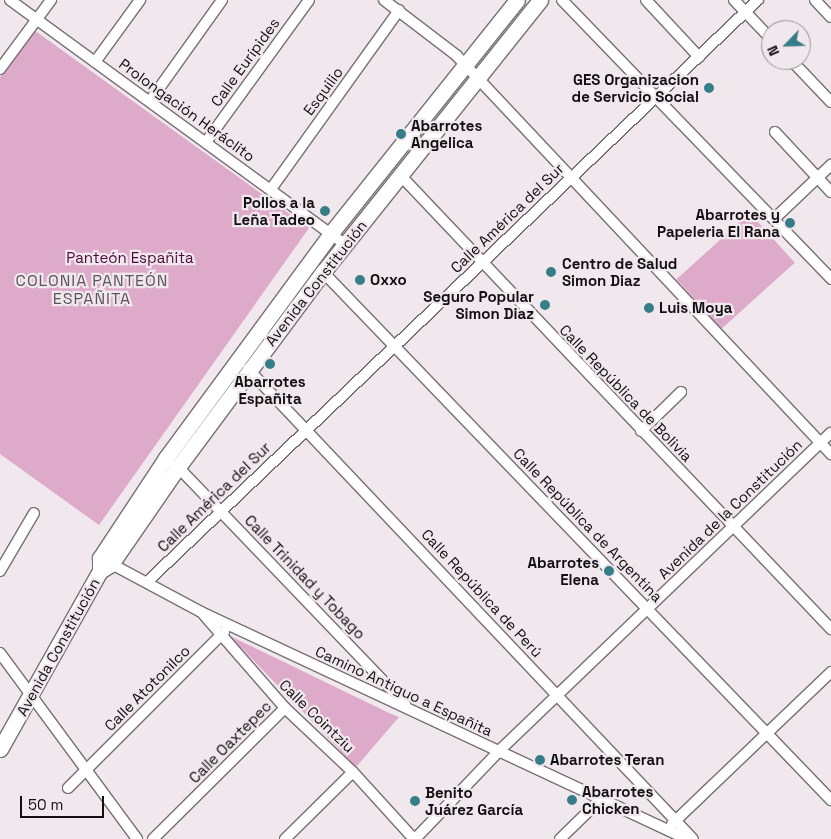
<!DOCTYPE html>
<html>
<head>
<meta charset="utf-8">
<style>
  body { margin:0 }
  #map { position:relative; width:831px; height:839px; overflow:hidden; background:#f1e8ed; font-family:"Space Grotesk",sans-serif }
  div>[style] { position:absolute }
  .green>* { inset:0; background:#ddaac9; transform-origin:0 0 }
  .roads { filter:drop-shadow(1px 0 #787075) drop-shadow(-1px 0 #787075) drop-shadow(0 1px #787075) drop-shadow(0 -1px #787075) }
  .street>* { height:10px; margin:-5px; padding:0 5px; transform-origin:5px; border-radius:5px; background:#fff }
  .secondary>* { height:15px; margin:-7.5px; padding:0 7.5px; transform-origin:7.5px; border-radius:7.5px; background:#fff }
  .dots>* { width:14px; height:14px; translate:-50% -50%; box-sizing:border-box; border:2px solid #f1e8ed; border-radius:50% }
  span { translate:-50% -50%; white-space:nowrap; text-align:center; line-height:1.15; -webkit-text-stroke:4.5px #f1e8ed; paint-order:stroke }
  .street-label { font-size:15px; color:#120f11 }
  .poi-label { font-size:15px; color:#120f11; font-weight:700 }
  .right { translate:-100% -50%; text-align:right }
  .left { translate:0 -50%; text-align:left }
  .park-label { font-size:15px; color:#4d073b }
  .neighbourhood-label { font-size:16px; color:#5c5559; letter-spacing:1px }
  .north { position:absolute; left:761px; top:20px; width:50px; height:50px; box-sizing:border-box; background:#f1e8ed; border:1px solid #989195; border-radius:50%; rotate:246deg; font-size:14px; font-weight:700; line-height:20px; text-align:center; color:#120f11 }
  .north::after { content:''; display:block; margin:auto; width:18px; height:22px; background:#377d88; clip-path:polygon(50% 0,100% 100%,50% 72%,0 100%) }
  .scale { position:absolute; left:20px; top:796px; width:84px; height:22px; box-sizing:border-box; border:2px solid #120f11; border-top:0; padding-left:6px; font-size:15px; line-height:18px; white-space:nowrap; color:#120f11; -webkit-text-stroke:4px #f1e8ed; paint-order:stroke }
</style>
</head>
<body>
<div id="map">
  <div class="green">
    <i style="clip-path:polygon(34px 30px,309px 228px,99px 525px,0 454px,0 77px)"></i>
    <i style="left:750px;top:213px;width:67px;height:99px;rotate:48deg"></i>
    <i style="clip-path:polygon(230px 636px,389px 713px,399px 717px,356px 767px)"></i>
  </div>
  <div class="roads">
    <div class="street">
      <i style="left:10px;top:0;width:414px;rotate:36.1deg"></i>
      <i style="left:384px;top:0;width:91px;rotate:37.4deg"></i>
      <i style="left:456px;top:55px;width:548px;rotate:46.78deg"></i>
      <i style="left:562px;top:0;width:388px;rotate:46deg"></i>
      <i style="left:646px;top:0;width:78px;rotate:47.1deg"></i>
      <i style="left:734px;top:0;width:54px;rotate:46.5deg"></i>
      <i style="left:815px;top:0;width:23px;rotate:47deg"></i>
      <i style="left:791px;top:60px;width:58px;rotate:46.4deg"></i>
      <i style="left:95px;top:62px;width:77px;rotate:-54deg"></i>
      <i style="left:0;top:69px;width:86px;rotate:-53.5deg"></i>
      <i style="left:150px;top:101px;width:124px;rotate:-54.5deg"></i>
      <i style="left:775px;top:132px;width:82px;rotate:47deg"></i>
      <i style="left:206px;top:142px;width:175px;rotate:-54deg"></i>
      <i style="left:401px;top:176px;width:625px;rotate:46.49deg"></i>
      <i style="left:271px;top:189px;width:220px;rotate:-54.4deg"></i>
      <i style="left:774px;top:219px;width:79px;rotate:-43.5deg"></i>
      <i style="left:323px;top:272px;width:733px;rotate:46.11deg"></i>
      <i style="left:248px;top:369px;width:647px;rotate:46.57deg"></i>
      <i style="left:641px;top:431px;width:56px;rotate:-44.3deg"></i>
      <i style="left:178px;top:467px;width:328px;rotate:46.2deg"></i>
      <i style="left:106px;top:561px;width:108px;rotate:28.2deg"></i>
      <i style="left:201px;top:612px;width:536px;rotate:25.04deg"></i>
      <i style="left:0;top:571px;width:67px;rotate:-59.6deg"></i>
      <i style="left:147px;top:582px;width:844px;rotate:-43.61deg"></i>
      <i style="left:204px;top:615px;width:123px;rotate:48.9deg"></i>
      <i style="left:285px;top:708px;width:93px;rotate:43.3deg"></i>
      <i style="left:353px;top:772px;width:91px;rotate:47.7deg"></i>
      <i style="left:0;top:653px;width:231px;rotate:53.6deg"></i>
      <i style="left:68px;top:788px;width:221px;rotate:-45deg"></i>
      <i style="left:672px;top:824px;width:220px;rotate:-43.7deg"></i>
      <i style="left:153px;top:839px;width:186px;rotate:-44.8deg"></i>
      <i style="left:285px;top:839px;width:95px;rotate:-44.6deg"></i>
      <i style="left:415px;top:839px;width:120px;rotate:-46.3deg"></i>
      <i style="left:498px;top:752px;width:461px;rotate:-43.8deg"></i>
      <i style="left:560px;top:839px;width:56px;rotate:-44.3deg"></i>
    </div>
    <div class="secondary">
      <i style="left:100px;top:571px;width:13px;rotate:-90deg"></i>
      <i style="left:100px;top:558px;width:120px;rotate:-56.6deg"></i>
      <i style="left:166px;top:458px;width:279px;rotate:-53.7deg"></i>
      <i style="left:331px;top:233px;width:298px;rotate:-51.4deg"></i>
      <i style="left:0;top:749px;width:204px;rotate:-60.7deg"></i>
      <i style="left:100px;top:571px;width:13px;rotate:-32deg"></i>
      <i style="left:111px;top:564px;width:118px;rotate:-55.4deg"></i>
      <i style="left:178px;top:467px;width:243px;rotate:-53.4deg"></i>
      <i style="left:323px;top:272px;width:348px;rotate:-51.4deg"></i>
    </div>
  </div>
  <div class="dots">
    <i style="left:709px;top:88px;background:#377d88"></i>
    <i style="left:401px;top:134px;background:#377d88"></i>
    <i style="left:325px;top:211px;background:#377d88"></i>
    <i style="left:790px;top:223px;background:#377d88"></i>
    <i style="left:551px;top:272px;background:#377d88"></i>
    <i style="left:360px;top:280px;background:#377d88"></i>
    <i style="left:545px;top:305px;background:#377d88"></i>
    <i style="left:649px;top:308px;background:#377d88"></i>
    <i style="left:270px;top:364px;background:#377d88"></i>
    <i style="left:609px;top:571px;background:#377d88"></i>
    <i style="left:540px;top:760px;background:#377d88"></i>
    <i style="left:572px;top:800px;background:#377d88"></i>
    <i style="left:415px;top:801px;background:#377d88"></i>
  </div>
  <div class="street-label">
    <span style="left:245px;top:62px;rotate:-54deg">Calle Eurípides</span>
    <span style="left:323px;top:91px;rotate:-54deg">Esquilio</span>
    <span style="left:187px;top:110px;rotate:36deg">Prolongación Heráclito</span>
    <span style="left:507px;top:218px;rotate:-44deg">Calle América del Sur</span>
    <span style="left:316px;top:283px;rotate:-52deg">Avenida Constitución</span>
    <span style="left:626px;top:393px;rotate:46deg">Calle República de Bolivia</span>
    <span style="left:214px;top:497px;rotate:-44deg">Calle América del Sur</span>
    <span style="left:730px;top:509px;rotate:-44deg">Avenida de la Constitución</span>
    <span style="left:588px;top:525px;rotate:46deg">Calle República de Argentina</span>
    <span style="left:305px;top:577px;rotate:46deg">Calle Trinidad y Tobago</span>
    <span style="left:482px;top:593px;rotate:47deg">Calle República de Perú</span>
    <span style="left:58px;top:647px;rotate:-61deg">Avenida Constitución</span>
    <span style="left:147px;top:688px;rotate:-45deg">Calle Atotonilco</span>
    <span style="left:404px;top:691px;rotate:25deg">Camino Antiguo a Españita</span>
    <span style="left:317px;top:716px;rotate:44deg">Calle Cointziu</span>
    <span style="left:230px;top:742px;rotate:-45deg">Calle Oaxtepec</span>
  </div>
  <div class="poi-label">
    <span class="right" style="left:699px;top:88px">GES Organizacion<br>de Servicio Social</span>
    <span class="left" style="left:411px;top:134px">Abarrotes<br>Angelica</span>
    <span class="right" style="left:315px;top:211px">Pollos a la<br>Leña Tadeo</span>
    <span class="right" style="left:780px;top:223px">Abarrotes y<br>Papeleria El Rana</span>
    <span class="left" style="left:562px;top:272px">Centro de Salud<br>Simon Diaz</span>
    <span class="left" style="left:370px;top:280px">Oxxo</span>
    <span class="right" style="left:534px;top:305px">Seguro Popular<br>Simon Diaz</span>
    <span class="left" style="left:659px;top:308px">Luis Moya</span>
    <span style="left:270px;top:390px">Abarrotes<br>Españita</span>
    <span class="right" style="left:599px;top:571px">Abarrotes<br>Elena</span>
    <span class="left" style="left:550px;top:760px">Abarrotes Teran</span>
    <span class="left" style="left:582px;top:800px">Abarrotes<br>Chicken</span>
    <span class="left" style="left:425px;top:801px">Benito<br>Juárez García</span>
  </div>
  <div class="park-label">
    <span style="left:130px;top:258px">Panteón Españita</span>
  </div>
  <div class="neighbourhood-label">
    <span style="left:92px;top:290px">COLONIA PANTEÓN<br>ESPAÑITA</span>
  </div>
  <div class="north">N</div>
  <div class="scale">50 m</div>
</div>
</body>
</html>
